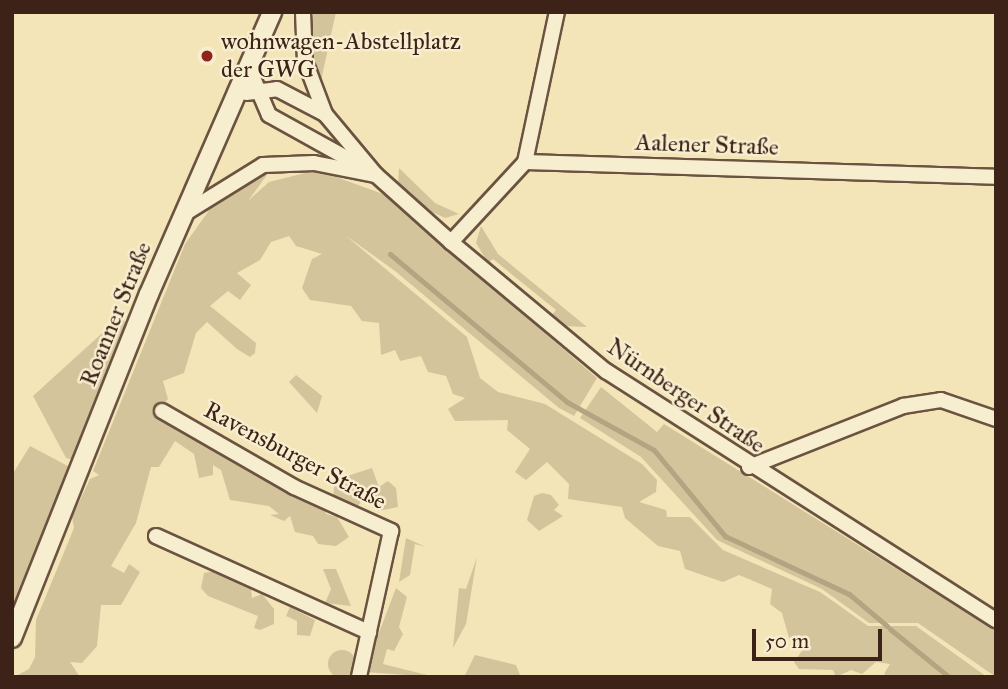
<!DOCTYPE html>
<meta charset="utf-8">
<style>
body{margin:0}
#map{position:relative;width:1008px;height:689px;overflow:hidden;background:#f3e5b7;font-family:"IM FELL Great Primer",serif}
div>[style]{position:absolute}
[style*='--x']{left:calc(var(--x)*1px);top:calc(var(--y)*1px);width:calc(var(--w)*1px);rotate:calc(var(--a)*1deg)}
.green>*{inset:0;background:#d4c49c}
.round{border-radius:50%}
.stream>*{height:5px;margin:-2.5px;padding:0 2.5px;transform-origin:2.5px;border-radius:2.5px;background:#b5a381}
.roads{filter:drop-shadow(2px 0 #6a5340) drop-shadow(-2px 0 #6a5340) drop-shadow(0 2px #6a5340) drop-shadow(0 -2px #6a5340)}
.minor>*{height:14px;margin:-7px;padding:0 7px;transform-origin:7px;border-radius:7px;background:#f7eed0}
.tertiary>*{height:18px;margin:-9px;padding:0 9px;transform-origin:9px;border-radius:9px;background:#f7eed0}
.dots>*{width:19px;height:19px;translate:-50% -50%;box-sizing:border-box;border:4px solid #f7eed0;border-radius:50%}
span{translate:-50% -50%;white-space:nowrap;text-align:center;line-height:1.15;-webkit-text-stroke:5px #f7eed0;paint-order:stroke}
.poi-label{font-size:24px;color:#3d2218}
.left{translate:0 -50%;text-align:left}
.street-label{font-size:24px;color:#3d2218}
.frame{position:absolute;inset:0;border:14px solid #3d2218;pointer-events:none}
.scale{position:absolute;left:752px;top:629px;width:130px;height:32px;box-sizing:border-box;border:4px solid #3d2218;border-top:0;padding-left:9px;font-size:21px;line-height:24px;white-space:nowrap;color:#3d2218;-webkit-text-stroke:5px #f7eed0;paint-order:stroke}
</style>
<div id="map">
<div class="green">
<div style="clip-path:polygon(311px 12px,336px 12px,320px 85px,310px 43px)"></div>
<div style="clip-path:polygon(399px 168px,435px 203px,459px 214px,445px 218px,430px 211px,398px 184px)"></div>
<div style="clip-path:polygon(317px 170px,383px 194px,597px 378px,574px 416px,559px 408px,395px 271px,345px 235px,467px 337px,480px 378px,498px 392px,545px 404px,642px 464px,657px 480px,656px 492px,639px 502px,666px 510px,667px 517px,690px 517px,723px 550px,820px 592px,868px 626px,916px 626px,987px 677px,890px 677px,884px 674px,890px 664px,876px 662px,862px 674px,851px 670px,836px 677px,833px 670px,799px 669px,794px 662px,808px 642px,799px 635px,789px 638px,782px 613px,770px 604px,772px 589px,739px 575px,723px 582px,685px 569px,680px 551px,658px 546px,625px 518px,622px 507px,568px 499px,569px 484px,547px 462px,526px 480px,515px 472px,530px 449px,507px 430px,508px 420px,455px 421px,448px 409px,465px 398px,453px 394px,446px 376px,428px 372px,421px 356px,400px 361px,395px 350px,381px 355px,379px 323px,362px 321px,351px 306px,310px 300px,302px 288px,312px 259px,322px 254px,296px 246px,289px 236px,271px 242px,260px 260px,237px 273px,251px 285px,240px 300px,228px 291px,210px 306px,256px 343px,255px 353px,250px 357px,237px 349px,207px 322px,196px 333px,184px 373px,163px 381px,168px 399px,154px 415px,294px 487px,307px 502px,325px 502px,326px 514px,337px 517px,349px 537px,336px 546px,318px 544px,313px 536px,295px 532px,290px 516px,284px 521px,270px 515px,279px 514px,269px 506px,230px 500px,221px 470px,213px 465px,213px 475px,199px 478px,194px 454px,175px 441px,159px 467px,151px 467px,136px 523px,111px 566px,124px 573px,129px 564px,140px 572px,121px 605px,101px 605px,97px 646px,82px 663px,70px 662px,80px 677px,14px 677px,29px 669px,35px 657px,36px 620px,74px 528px,72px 517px,90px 479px,99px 475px,93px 471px,185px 244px,215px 202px,238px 184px,269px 172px,248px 201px,269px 182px)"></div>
<div style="clip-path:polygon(481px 226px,498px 254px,587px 327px,565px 326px,552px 315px,556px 310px,493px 259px,488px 263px,476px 243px)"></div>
<div style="clip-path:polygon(121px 316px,127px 326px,73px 460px,66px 458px,33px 396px)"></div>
<div style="clip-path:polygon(296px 375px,322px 396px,317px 413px,289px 382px)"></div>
<div style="clip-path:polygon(601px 387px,657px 432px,664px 424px,996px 631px,996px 677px,918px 623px,869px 623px,822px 589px,717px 540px,641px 457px,580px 418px)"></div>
<div style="clip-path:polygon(30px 446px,79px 472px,12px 638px,12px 475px)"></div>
<div style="clip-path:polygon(372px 468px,379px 487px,388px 481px,396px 488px,398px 507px,378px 511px,363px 498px,357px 508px,332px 505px,335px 480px)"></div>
<div style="clip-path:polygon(542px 493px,551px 495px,559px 505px,554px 510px,563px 516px,539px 531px,527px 520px,534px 496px)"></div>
<div style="clip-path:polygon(406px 538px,426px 547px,415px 544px,410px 575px,399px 582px)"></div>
<div style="clip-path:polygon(477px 557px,466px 624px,453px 648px,459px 588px,466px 589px)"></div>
<div style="clip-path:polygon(323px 569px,336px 569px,351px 606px,325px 603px,331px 589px)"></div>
<div style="clip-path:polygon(214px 571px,251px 589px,252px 598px,262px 594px,274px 609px,274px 624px,260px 630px,254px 628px,258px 616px,208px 596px,201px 588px,204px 573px)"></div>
<div style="clip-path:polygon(396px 588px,407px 597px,399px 627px,403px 634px,394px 651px,387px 649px,383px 664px,435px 677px,364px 672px)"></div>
<div style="clip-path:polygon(290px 607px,315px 620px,310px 636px,297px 635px,297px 621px,286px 616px)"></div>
<div class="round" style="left:328px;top:650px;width:28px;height:28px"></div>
<div style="clip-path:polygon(475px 655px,516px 665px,520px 675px,464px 677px)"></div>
</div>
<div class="stream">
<div style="--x:390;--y:254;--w:231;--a:39.9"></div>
<div style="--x:567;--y:402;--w:99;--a:28.9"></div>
<div style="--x:654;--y:450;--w:112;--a:50.5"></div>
<div style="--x:725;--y:536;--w:137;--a:25.1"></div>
<div style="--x:849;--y:594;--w:50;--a:40.1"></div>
<div style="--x:890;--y:629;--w:76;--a:39.1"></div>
</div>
<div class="roads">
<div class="minor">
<div style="--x:303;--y:12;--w:49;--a:87.7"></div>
<div style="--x:305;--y:61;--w:57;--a:69.3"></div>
<div style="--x:325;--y:114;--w:80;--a:50.1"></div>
<div style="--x:376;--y:175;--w:101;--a:41.8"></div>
<div style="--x:451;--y:242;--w:202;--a:39.8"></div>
<div style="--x:606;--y:371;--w:463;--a:32.6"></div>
<div style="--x:248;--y:66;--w:53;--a:66.8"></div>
<div style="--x:269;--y:115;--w:107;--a:29"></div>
<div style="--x:246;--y:93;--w:31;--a:-7"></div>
<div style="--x:277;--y:89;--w:54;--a:27.5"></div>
<div style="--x:525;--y:162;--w:153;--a:-78"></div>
<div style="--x:184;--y:214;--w:93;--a:-31.8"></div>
<div style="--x:263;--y:165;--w:51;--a:-2.2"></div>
<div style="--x:314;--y:163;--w:63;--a:11"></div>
<div style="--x:451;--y:242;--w:109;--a:-47.2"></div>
<div style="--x:525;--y:162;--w:471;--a:1.8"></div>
<div style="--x:162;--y:411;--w:152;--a:29.9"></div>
<div style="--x:294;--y:487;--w:107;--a:24.4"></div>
<div style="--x:391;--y:531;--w:149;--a:102.4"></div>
<div style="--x:749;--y:467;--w:166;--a:-21.6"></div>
<div style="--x:903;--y:406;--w:38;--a:-9"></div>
<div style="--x:941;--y:400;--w:58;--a:19.1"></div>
<div style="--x:156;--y:536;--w:234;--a:24.3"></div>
</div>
<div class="tertiary">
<div style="--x:12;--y:638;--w:370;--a:-68.3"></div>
<div style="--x:149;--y:294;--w:308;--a:-66.4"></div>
</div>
</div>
<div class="dots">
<div style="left:207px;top:56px;background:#8f2418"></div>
</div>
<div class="poi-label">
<span class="left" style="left:221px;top:56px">wohnwagen-Abstellplatz<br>der GWG</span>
</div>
<div class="street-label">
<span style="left:707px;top:145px;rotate:2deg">Aalener Straße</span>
<span style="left:116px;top:314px;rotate:-68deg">Roanner Straße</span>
<span style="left:686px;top:396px;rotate:34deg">Nürnberger Straße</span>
<span style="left:295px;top:456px;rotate:28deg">Ravensburger Straße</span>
</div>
<div class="frame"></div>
<div class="scale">50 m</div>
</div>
